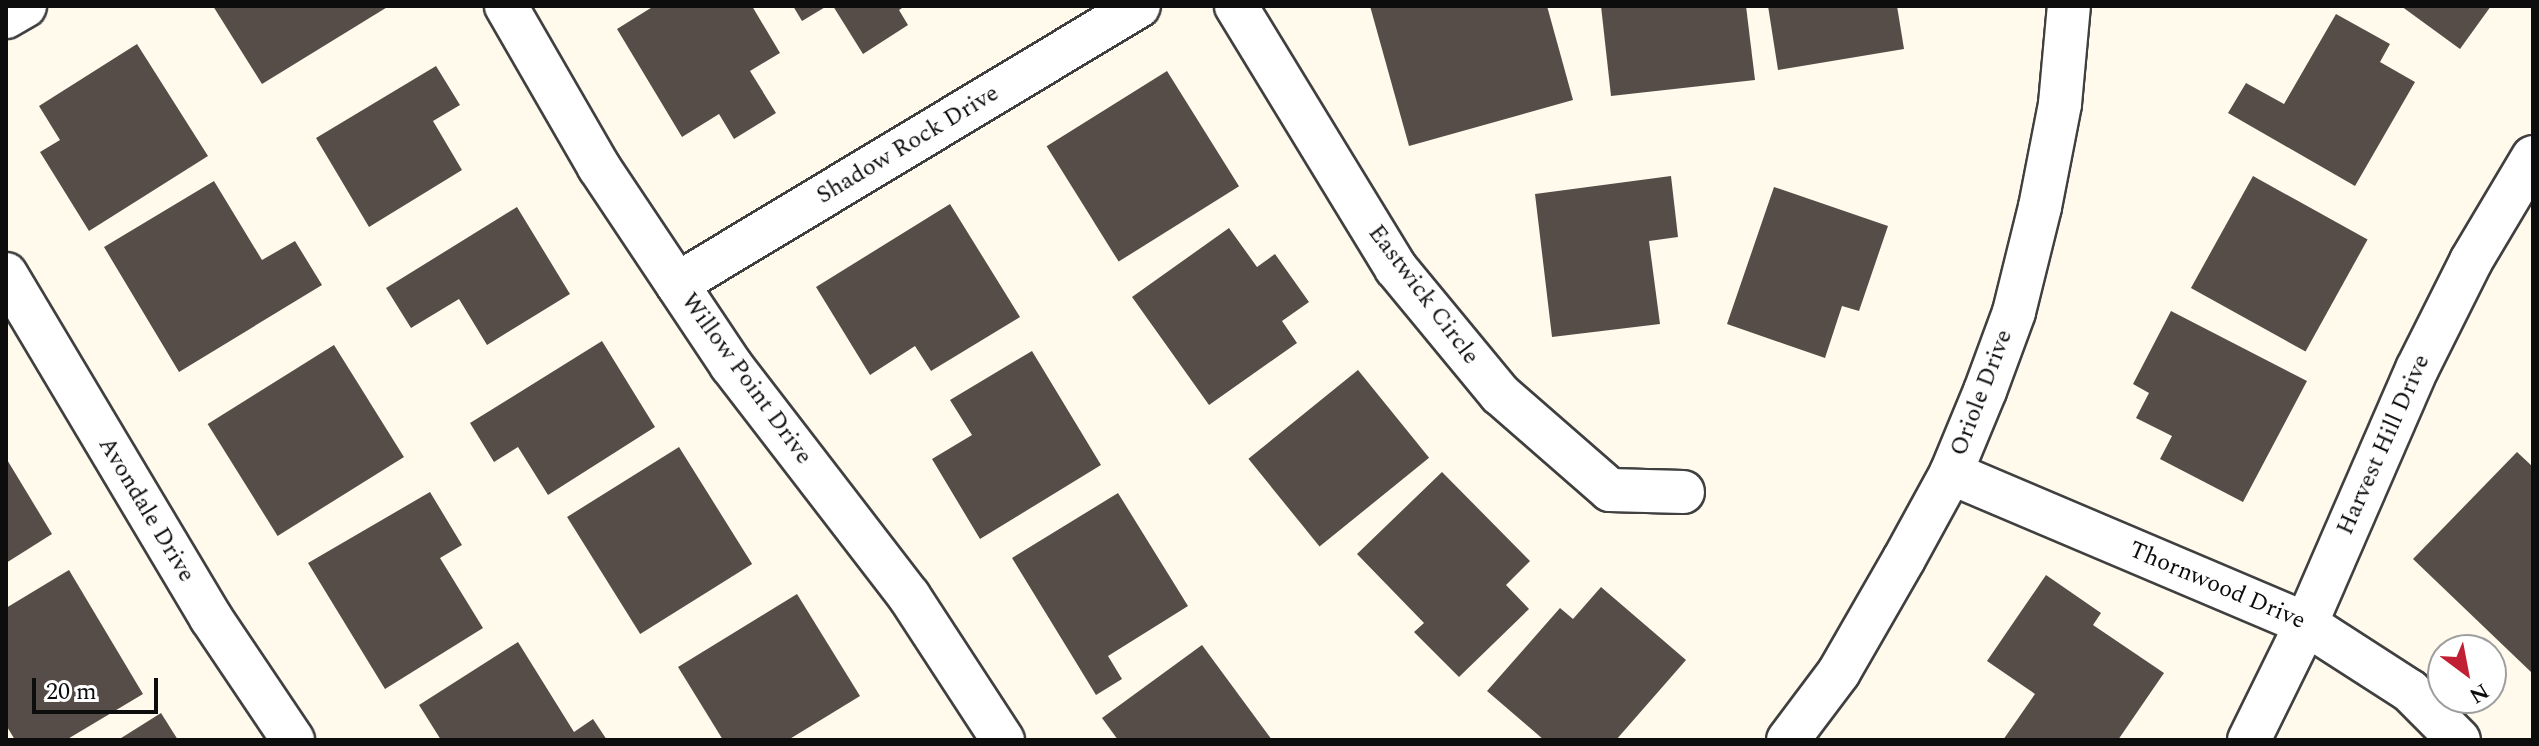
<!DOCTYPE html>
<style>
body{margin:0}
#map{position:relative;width:2539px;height:746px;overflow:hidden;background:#fffaec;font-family:Spectral,serif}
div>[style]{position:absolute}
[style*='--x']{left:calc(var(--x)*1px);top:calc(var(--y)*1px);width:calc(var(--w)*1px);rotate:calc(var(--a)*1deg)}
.building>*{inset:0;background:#564d49;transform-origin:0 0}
.roads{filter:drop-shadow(2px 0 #404040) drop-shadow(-2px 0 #404040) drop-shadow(0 2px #404040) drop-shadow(0 -2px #404040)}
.minor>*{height:42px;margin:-21px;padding:0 21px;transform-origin:21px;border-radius:21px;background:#fff}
span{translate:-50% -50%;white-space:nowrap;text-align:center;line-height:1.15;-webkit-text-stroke:8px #fff;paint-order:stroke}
.street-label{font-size:24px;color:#0d0d0d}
.frame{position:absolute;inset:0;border:8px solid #0d0d0d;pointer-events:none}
.north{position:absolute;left:2427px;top:634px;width:80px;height:80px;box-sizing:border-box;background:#fff;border:2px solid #9e9e9e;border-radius:50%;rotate:148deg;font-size:22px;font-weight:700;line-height:32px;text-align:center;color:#0d0d0d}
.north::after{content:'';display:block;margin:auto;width:28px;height:36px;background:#c12034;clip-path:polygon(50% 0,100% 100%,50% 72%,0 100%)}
.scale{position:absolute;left:32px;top:678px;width:126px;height:36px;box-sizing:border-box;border:4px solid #0d0d0d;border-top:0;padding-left:10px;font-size:24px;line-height:28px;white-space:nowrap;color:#0d0d0d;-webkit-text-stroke:6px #fff;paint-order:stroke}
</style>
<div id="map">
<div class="building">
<div style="clip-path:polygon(213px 6px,389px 6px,262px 84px)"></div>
<div style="clip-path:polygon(654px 6px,752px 6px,780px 53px,750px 71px,776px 113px,734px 139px,719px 114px,682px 137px,617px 29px)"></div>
<div style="clip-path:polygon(793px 6px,827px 6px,802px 21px)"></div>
<div style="clip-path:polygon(833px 6px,905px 6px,899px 10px,908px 25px,863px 54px)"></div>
<div style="clip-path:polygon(1370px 6px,1547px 6px,1573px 100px,1409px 146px)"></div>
<div style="clip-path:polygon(1601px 6px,1746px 6px,1755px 80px,1611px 96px)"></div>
<div style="clip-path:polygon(1768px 6px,1897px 6px,1904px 49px,1778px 70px)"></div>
<div style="clip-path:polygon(2401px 6px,2491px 6px,2460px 49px)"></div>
<div style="clip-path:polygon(2336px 14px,2390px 44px,2380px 62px,2415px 82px,2355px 186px,2228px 113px,2246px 83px,2284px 104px)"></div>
<div style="clip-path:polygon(137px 44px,208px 156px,89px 231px,40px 152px,60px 140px,39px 106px)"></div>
<div style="clip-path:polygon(436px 66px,460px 105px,433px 121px,462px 170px,369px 227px,316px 138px)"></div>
<div style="left:1167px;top:71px;width:136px;height:142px;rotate:58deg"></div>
<div style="clip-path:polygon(1671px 176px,1678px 237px,1649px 241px,1660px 324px,1552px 337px,1535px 194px)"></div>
<div style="left:2253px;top:176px;width:131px;height:128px;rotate:29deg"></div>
<div style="clip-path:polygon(214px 181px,262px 260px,295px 241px,322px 285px,179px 372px,104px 247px)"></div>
<div style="clip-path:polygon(1774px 187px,1888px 226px,1859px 311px,1842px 306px,1825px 358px,1727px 324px)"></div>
<div style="clip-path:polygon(950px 204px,1020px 317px,931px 371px,915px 346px,870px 375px,816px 287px)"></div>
<div style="clip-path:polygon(517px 207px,570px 294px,487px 345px,459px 299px,411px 328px,386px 288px)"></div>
<div style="clip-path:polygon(1229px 228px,1257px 267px,1275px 254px,1309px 302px,1282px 321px,1297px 343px,1209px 405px,1132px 297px)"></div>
<div style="clip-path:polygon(2171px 311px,2307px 381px,2243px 502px,2160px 459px,2172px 436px,2136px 418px,2149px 393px,2133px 384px)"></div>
<div style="clip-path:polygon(602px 341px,655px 427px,548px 495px,518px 447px,494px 462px,470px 423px)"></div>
<div style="left:334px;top:345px;width:132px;height:149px;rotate:58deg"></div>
<div style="clip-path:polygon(1032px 351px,1101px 465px,980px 539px,932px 459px,972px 435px,950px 400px)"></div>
<div style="left:1358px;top:370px;width:113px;height:141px;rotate:51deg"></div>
<div style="left:679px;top:447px;width:138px;height:132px;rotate:58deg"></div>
<div style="clip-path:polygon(2517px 452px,2533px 467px,2531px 672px,2413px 559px)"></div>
<div style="clip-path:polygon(6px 458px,52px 534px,6px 563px)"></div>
<div style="clip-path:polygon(1442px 472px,1530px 561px,1506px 585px,1529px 609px,1459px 677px,1414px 632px,1424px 623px,1357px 554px)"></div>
<div style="clip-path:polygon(430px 492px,462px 545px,440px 558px,483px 628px,385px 689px,308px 563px)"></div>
<div style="clip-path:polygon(1118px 493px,1188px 606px,1108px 656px,1122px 679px,1096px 695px,1012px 558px)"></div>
<div style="clip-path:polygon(69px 570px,143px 694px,66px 740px,15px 740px,6px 725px,6px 608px)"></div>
<div style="clip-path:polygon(2046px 575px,2101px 613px,2093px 625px,2164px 673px,2118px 740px,2003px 740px,2035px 694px,1987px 661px)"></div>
<div style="clip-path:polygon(1601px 587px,1686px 660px,1616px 740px,1544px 740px,1487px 691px,1560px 608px,1573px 619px)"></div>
<div style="clip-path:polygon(797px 594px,860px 696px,788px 740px,723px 740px,678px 667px)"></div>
<div style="clip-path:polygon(518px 642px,574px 732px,593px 719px,607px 740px,441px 740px,419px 705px)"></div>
<div style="clip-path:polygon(1202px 645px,1272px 740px,1118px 740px,1102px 718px)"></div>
<div style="clip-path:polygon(161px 713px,178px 740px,118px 740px)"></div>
</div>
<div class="roads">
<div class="minor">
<div style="--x:506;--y:6;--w:186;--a:60"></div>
<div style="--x:599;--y:167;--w:238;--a:56.3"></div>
<div style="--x:731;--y:365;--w:292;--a:52.4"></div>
<div style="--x:909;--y:596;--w:172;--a:56.9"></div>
<div style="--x:1236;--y:6;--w:307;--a:58.6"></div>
<div style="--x:1396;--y:268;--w:163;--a:50.5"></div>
<div style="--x:1500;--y:394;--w:146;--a:41.1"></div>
<div style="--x:1610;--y:490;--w:73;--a:1.6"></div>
<div style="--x:6;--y:17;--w:22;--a:-30"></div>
<div style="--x:6;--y:274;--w:400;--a:59.2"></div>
<div style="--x:211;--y:618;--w:147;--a:56.1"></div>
<div style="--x:677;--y:284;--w:539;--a:-31.04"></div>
<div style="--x:1951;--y:473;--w:386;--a:23"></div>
<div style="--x:2306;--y:624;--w:124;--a:32.8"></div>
<div style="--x:2410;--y:691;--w:69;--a:45"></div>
<div style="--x:1788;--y:740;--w:85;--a:-53.1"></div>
<div style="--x:1839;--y:672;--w:130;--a:-60.1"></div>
<div style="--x:1904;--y:559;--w:98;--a:-61.3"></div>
<div style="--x:1951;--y:473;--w:89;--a:-67.5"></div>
<div style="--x:1985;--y:391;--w:84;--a:-69.8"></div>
<div style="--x:2014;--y:312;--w:108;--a:-76.1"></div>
<div style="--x:2040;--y:207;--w:105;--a:-79"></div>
<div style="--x:2060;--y:104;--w:98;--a:-84.8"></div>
<div style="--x:2249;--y:740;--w:129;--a:-63.8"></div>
<div style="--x:2306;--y:624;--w:278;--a:-66.5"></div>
<div style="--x:2417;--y:369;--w:121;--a:-63.4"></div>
<div style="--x:2471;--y:261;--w:121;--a:-59.2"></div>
</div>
</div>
<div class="street-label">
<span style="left:908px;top:145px;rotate:-31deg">Shadow Rock Drive</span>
<span style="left:1423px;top:295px;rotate:53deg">Eastwick Circle</span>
<span style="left:746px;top:379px;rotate:54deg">Willow Point Drive</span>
<span style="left:1982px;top:393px;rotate:-69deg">Oriole Drive</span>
<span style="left:2384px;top:445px;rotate:-66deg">Harvest Hill Drive</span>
<span style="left:146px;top:510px;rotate:59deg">Avondale Drive</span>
<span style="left:2217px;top:586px;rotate:23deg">Thornwood Drive</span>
</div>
<div class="frame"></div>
<div class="north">N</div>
<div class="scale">20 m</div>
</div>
